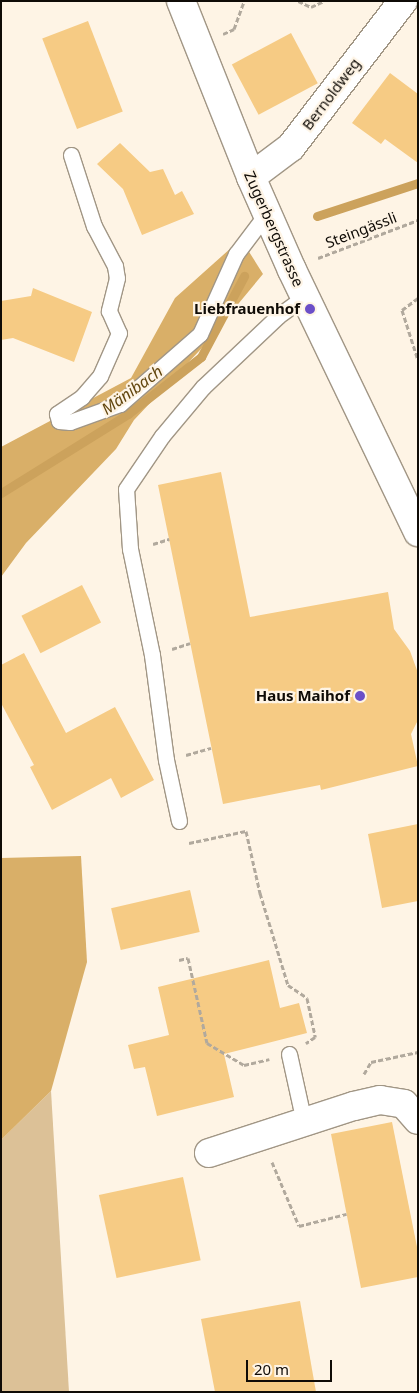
<!DOCTYPE html>
<meta charset="utf-8">
<style>
body{margin:0}
#map{position:relative;width:419px;height:1393px;overflow:hidden;background:#fef4e5;font-family:"Noto Sans",sans-serif}
div>[style]{position:absolute}
[style*='--x']{left:calc(var(--x)*1px);top:calc(var(--y)*1px);width:calc(var(--w)*1px);rotate:calc(var(--a)*1deg)}
.green>*{inset:0;background:#dcc197}
.forest>*{inset:0;background:#d9af68}
.stream>*{height:9px;margin:-4.5px;padding:0 4.5px;transform-origin:4.5px;border-radius:4.5px;background:#cca25c}
.building>*{inset:0;background:#f6cb84;transform-origin:0 0}
.path>*{height:3px;margin-top:-1.5px;transform-origin:0;background:repeating-linear-gradient(90deg,#b1a99d 0 5px,transparent 0 7.5px)}
.roads{filter:drop-shadow(1px 0 #a19685) drop-shadow(-1px 0 #a19685) drop-shadow(0 1px #a19685) drop-shadow(0 -1px #a19685)}
.service>*{height:15px;margin:-7.5px;padding:0 7.5px;transform-origin:7.5px;border-radius:7.5px;background:#fff}
.minor>*{height:28px;margin:-14px;padding:0 14px;transform-origin:14px;border-radius:14px;background:#fff}
.dots>*{width:14px;height:14px;translate:-50% -50%;box-sizing:border-box;border:2px solid #fef4e5;border-radius:50%}
span{translate:-50% -50%;white-space:nowrap;text-align:center;line-height:1.15;-webkit-text-stroke:4.5px #fef4e5;paint-order:stroke}
.street-label{font-size:15px;color:#0f0b06}
.poi-label{font-size:15px;color:#0f0b06;font-weight:700}
.right{translate:-100% -50%;text-align:right}
.water-label{font-size:16px;color:#62460e;font-style:italic}
.frame{position:absolute;inset:0;border:2px solid #0f0b06;pointer-events:none}
.scale{position:absolute;left:246px;top:1360px;width:86px;height:22px;box-sizing:border-box;border:2px solid #0f0b06;border-top:0;padding-left:6px;font-size:15px;line-height:18px;white-space:nowrap;color:#0f0b06;-webkit-text-stroke:4px #fef4e5;paint-order:stroke}
</style>
<div id="map">
<div class="green">
<div style="clip-path:polygon(51px 1091px,69px 1392px,1px 1392px,1px 1140px)"></div>
</div>
<div class="forest">
<div style="clip-path:polygon(241px 239px,263px 274px,200px 350px,134px 420px,116px 449px,26px 543px,1px 577px,1px 447px,131px 378px,175px 298px)"></div>
<div style="clip-path:polygon(81px 856px,87px 962px,51px 1091px,1px 1140px,1px 858px)"></div>
</div>
<div class="stream">
<div style="--x:317;--y:216;--w:106;--a:-18.1"></div>
<div style="--x:1;--y:493;--w:150;--a:-31.9"></div>
<div style="--x:128;--y:414;--w:93;--a:-38"></div>
<div style="--x:201;--y:357;--w:92;--a:-62"></div>
</div>
<div class="building">
<div style="left:88px;top:21px;width:97px;height:49px;rotate:69deg"></div>
<div style="left:291px;top:33px;width:57px;height:67px;rotate:62deg"></div>
<div style="clip-path:polygon(390px 73px,418px 94px,418px 163px,385px 139px,381px 144px,352px 123px)"></div>
<div style="clip-path:polygon(120px 143px,150px 172px,163px 169px,175px 195px,182px 191px,194px 214px,142px 235px,123px 189px,97px 164px)"></div>
<div style="clip-path:polygon(33px 288px,92px 312px,74px 362px,13px 338px,1px 340px,1px 301px,31px 296px)"></div>
<div style="clip-path:polygon(221px 472px,250px 617px,388px 592px,394px 629px,410px 651px,418px 673px,418px 720px,411px 734px,418px 766px,321px 790px,320px 785px,223px 804px,158px 485px)"></div>
<div style="left:82px;top:585px;width:42px;height:68px;rotate:63deg"></div>
<div style="clip-path:polygon(24px 653px,66px 733px,115px 707px,154px 780px,121px 798px,111px 778px,52px 810px,30px 767px,34px 765px,1px 703px,1px 665px)"></div>
<div style="clip-path:polygon(418px 824px,418px 901px,382px 908px,368px 834px)"></div>
<div style="left:190px;top:890px;width:43px;height:81px;rotate:77deg"></div>
<div style="clip-path:polygon(269px 960px,280px 1008px,299px 1003px,307px 1033px,224px 1054px,234px 1097px,157px 1116px,145px 1067px,134px 1069px,128px 1045px,169px 1035px,158px 987px)"></div>
<div style="clip-path:polygon(392px 1122px,418px 1252px,418px 1277px,361px 1288px,331px 1134px)"></div>
<div style="left:183px;top:1177px;width:85px;height:86px;rotate:78deg"></div>
<div style="clip-path:polygon(300px 1301px,316px 1392px,215px 1392px,201px 1319px)"></div>
</div>
<div class="path">
<div style="--x:298;--y:1;--w:14;--a:25"></div>
<div style="--x:311;--y:7;--w:14;--a:-25"></div>
<div style="--x:223;--y:34;--w:12;--a:-24"></div>
<div style="--x:234;--y:29;--w:30;--a:-70"></div>
<div style="--x:318;--y:258;--w:107;--a:-20.8"></div>
<div style="--x:418;--y:298;--w:20;--a:143"></div>
<div style="--x:402;--y:310;--w:52;--a:72.3"></div>
<div style="--x:153;--y:544;--w:17;--a:-17"></div>
<div style="--x:172;--y:649;--w:19;--a:-18"></div>
<div style="--x:186;--y:755;--w:26;--a:-16"></div>
<div style="--x:189;--y:843;--w:58;--a:-11.9"></div>
<div style="--x:246;--y:831;--w:64;--a:77.3"></div>
<div style="--x:260;--y:893;--w:96;--a:73.1"></div>
<div style="--x:288;--y:985;--w:23;--a:34"></div>
<div style="--x:307;--y:998;--w:40;--a:78"></div>
<div style="--x:315;--y:1037;--w:11;--a:146"></div>
<div style="--x:179;--y:960;--w:9;--a:-13"></div>
<div style="--x:188;--y:958;--w:87;--a:77.4"></div>
<div style="--x:207;--y:1043;--w:43;--a:30.7"></div>
<div style="--x:244;--y:1065;--w:26;--a:-13"></div>
<div style="--x:364;--y:1074;--w:14;--a:-60"></div>
<div style="--x:371;--y:1062;--w:48;--a:-12"></div>
<div style="--x:272;--y:1162;--w:69;--a:67.1"></div>
<div style="--x:299;--y:1226;--w:49;--a:-14.3"></div>
</div>
<div class="roads">
<div class="service">
<div style="--x:71;--y:155;--w:75;--a:72.1"></div>
<div style="--x:94;--y:226;--w:45;--a:62.3"></div>
<div style="--x:115;--y:266;--w:12;--a:81"></div>
<div style="--x:117;--y:278;--w:34;--a:104"></div>
<div style="--x:109;--y:311;--w:24;--a:66"></div>
<div style="--x:119;--y:333;--w:47;--a:113.8"></div>
<div style="--x:100;--y:376;--w:28;--a:131"></div>
<div style="--x:82;--y:397;--w:30;--a:146"></div>
<div style="--x:57;--y:414;--w:7;--a:74"></div>
<div style="--x:59;--y:421;--w:11;--a:5"></div>
<div style="--x:70;--y:422;--w:53;--a:-19.8"></div>
<div style="--x:120;--y:404;--w:106;--a:-41.2"></div>
<div style="--x:200;--y:334;--w:88;--a:-65.8"></div>
<div style="--x:236;--y:254;--w:51;--a:-52.9"></div>
<div style="--x:179;--y:821;--w:62;--a:-102"></div>
<div style="--x:166;--y:760;--w:106;--a:-97.6"></div>
<div style="--x:152;--y:655;--w:108;--a:-101.7"></div>
<div style="--x:130;--y:549;--w:60;--a:-93.8"></div>
<div style="--x:126;--y:489;--w:64;--a:-55.8"></div>
<div style="--x:162;--y:436;--w:64;--a:-50.1"></div>
<div style="--x:203;--y:387;--w:103;--a:-43.4"></div>
<div style="--x:278;--y:316;--w:32;--a:-36"></div>
<div style="--x:289;--y:1054;--w:70;--a:77.6"></div>
</div>
<div class="minor">
<div style="--x:181;--y:1;--w:189;--a:68.3"></div>
<div style="--x:251;--y:177;--w:102;--a:66.2"></div>
<div style="--x:292;--y:270;--w:291;--a:64.3"></div>
<div style="--x:251;--y:177;--w:50;--a:-36.9"></div>
<div style="--x:291;--y:147;--w:184;--a:-52.5"></div>
<div style="--x:209;--y:1153;--w:152;--a:-18"></div>
<div style="--x:354;--y:1106;--w:27;--a:-13"></div>
<div style="--x:380;--y:1100;--w:24;--a:9"></div>
<div style="--x:404;--y:1104;--w:21;--a:49"></div>
</div>
</div>
<div class="dots">
<div style="left:310px;top:309px;background:#6b4fc8"></div>
<div style="left:360px;top:696px;background:#6b4fc8"></div>
</div>
<div class="street-label">
<span style="left:331px;top:94px;rotate:-53deg">Bernoldweg</span>
<span style="left:274px;top:229px;rotate:66deg">Zugerbergstrasse</span>
<span style="left:361px;top:230px;rotate:-21deg">Steingässli</span>
</div>
<div class="poi-label">
<span class="right" style="left:300px;top:309px">Liebfrauenhof</span>
<span class="right" style="left:350px;top:696px">Haus Maihof</span>
</div>
<div class="water-label">
<span style="left:132px;top:390px;rotate:-36deg">Mänibach</span>
</div>
<div class="frame"></div>
<div class="scale">20 m</div>
</div>
